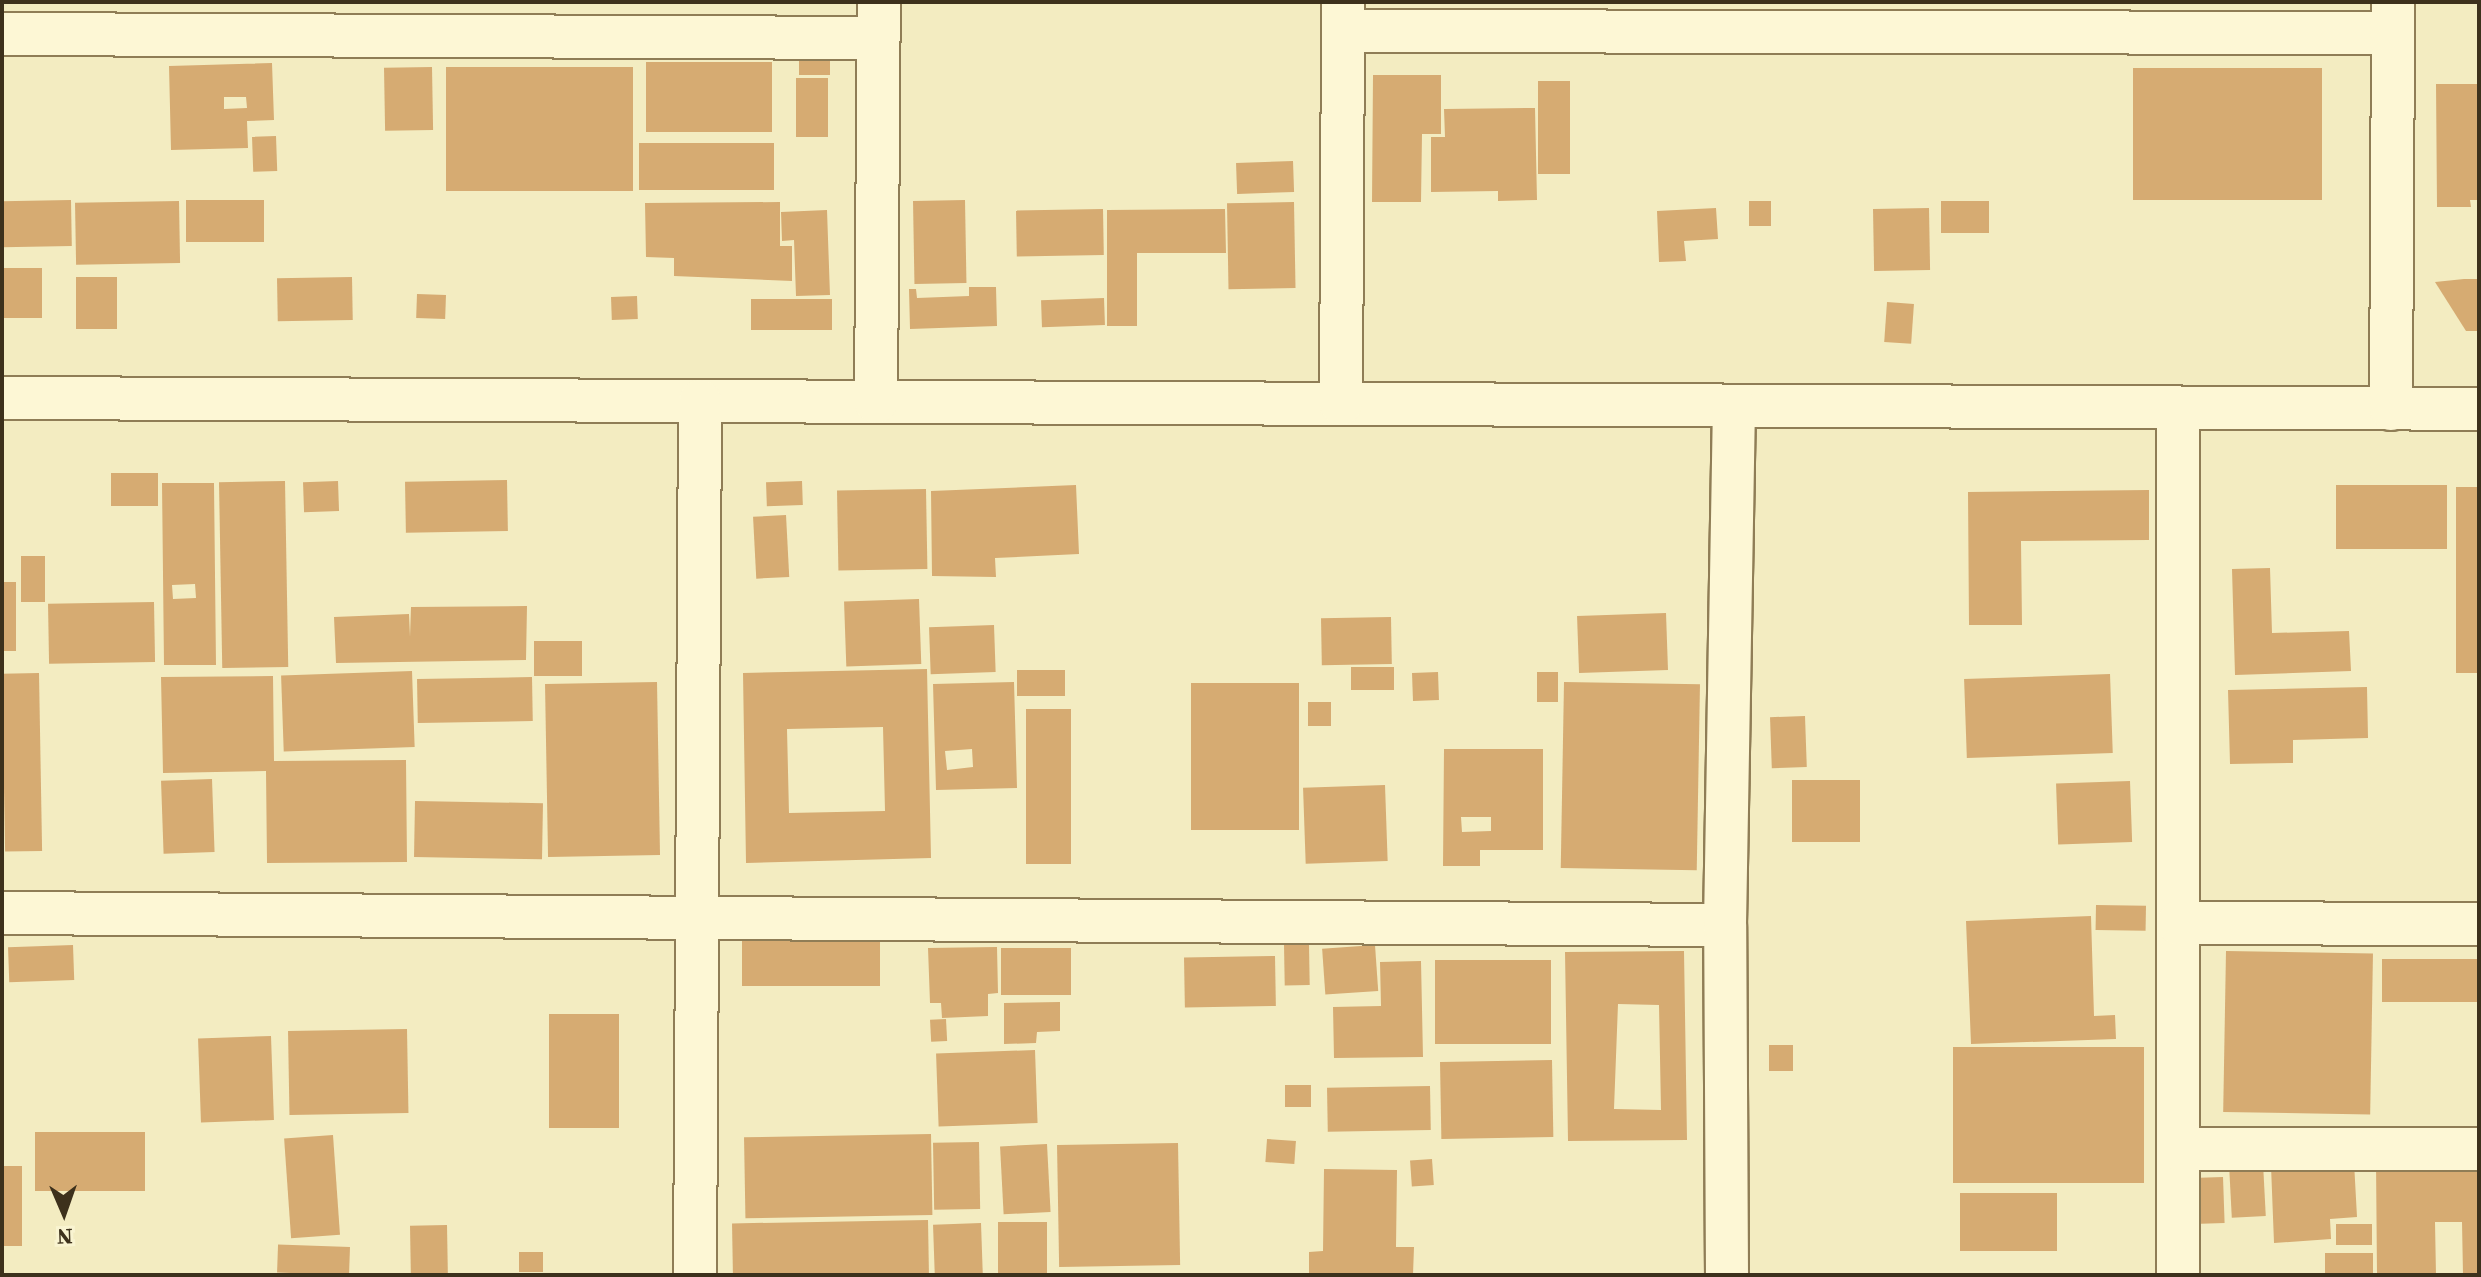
<!DOCTYPE html>
<style>
body{margin:0}
#map{position:relative;width:2481px;height:1277px;overflow:hidden;background:#f3ecc1;font-family:"Source Serif 4",serif}
div>[style]{position:absolute}
[style*='--x']{left:calc(var(--x)*1px);top:calc(var(--y)*1px);width:calc(var(--w)*1px);rotate:calc(var(--a)*1deg)}
.building>*{inset:0;background:#d6ab72;transform-origin:0 0}
.roads{filter:drop-shadow(2px 0 #8f7d56) drop-shadow(-2px 0 #8f7d56) drop-shadow(0 2px #8f7d56) drop-shadow(0 -2px #8f7d56)}
.street>*{height:42px;margin:-21px;padding:0 21px;transform-origin:21px;border-radius:21px;background:#fdf7d5}
span{translate:-50% -50%;white-space:nowrap;text-align:center;line-height:1.15;-webkit-text-stroke:6px #f9f4d1;paint-order:stroke}
.frame{position:absolute;inset:0;border:4px solid #3d311c;pointer-events:none}
.north{position:absolute;left:24px;top:1173px;width:80px;height:80px;-webkit-text-stroke:6px #f9f4d1;paint-order:stroke;rotate:178deg;font-size:22px;font-weight:700;line-height:32px;text-align:center;color:#3d311c}
.north::after{content:'';display:block;margin:auto;width:28px;height:36px;background:#3d311c;clip-path:polygon(50% 0,100% 100%,50% 72%,0 100%)}
</style>
<div id="map">
<div class="building">
<div style="left:799px;top:42px;width:31px;height:33px"></div>
<div style="left:772px;top:62px;width:70px;height:126px;rotate:90deg"></div>
<div style="clip-path:polygon(evenodd,272px 63px,274px 120px,247px 121px,248px 148px,171px 150px,169px 66px,272px 63px,224px 97px,246px 97px,247px 108px,224px 109px,224px 97px)"></div>
<div style="left:432px;top:67px;width:63px;height:48px;rotate:89deg"></div>
<div style="left:633px;top:67px;width:124px;height:187px;rotate:90deg"></div>
<div style="left:2322px;top:68px;width:132px;height:189px;rotate:90deg"></div>
<div style="clip-path:polygon(1373px 75px,1441px 75px,1441px 134px,1422px 134px,1421px 202px,1372px 202px)"></div>
<div style="left:828px;top:78px;width:59px;height:32px;rotate:90deg"></div>
<div style="left:1538px;top:81px;width:32px;height:93px"></div>
<div style="clip-path:polygon(2436px 84px,2479px 84px,2479px 200px,2470px 200px,2471px 207px,2437px 207px)"></div>
<div style="clip-path:polygon(1535px 108px,1537px 200px,1498px 201px,1498px 191px,1431px 192px,1431px 137px,1445px 137px,1444px 109px)"></div>
<div style="left:276px;top:136px;width:35px;height:24px;rotate:88deg"></div>
<div style="left:639px;top:143px;width:135px;height:47px"></div>
<div style="left:1293px;top:161px;width:31px;height:57px;rotate:88deg"></div>
<div style="left:71px;top:200px;width:46px;height:69px;rotate:89deg"></div>
<div style="left:264px;top:200px;width:42px;height:78px;rotate:90deg"></div>
<div style="left:965px;top:200px;width:83px;height:52px;rotate:89deg"></div>
<div style="left:179px;top:201px;width:62px;height:104px;rotate:89deg"></div>
<div style="left:1749px;top:201px;width:22px;height:25px"></div>
<div style="left:1989px;top:201px;width:32px;height:48px;rotate:90deg"></div>
<div style="clip-path:polygon(780px 202px,780px 246px,792px 246px,792px 281px,674px 276px,674px 258px,646px 257px,645px 203px)"></div>
<div style="left:1294px;top:202px;width:86px;height:67px;rotate:89deg"></div>
<div style="clip-path:polygon(1716px 208px,1718px 239px,1684px 241px,1686px 261px,1659px 262px,1657px 211px)"></div>
<div style="left:1929px;top:208px;width:62px;height:56px;rotate:89deg"></div>
<div style="left:1103px;top:209px;width:46px;height:87px;rotate:89deg"></div>
<div style="clip-path:polygon(1225px 209px,1226px 253px,1137px 253px,1137px 326px,1107px 326px,1107px 210px)"></div>
<div style="clip-path:polygon(827px 210px,830px 295px,796px 296px,794px 240px,782px 241px,781px 212px)"></div>
<div style="left:2px;top:268px;width:40px;height:50px"></div>
<div style="left:76px;top:277px;width:41px;height:52px"></div>
<div style="left:352px;top:277px;width:43px;height:75px;rotate:89deg"></div>
<div style="clip-path:polygon(2464px 279px,2479px 279px,2479px 331px,2466px 331px,2435px 282px)"></div>
<div style="clip-path:polygon(969px 287px,996px 287px,997px 326px,910px 329px,909px 289px,916px 289px,917px 298px,969px 296px)"></div>
<div style="left:417px;top:294px;width:29px;height:24px;rotate:2deg"></div>
<div style="left:637px;top:296px;width:23px;height:26px;rotate:88deg"></div>
<div style="left:1104px;top:298px;width:27px;height:63px;rotate:88deg"></div>
<div style="left:832px;top:299px;width:31px;height:81px;rotate:90deg"></div>
<div style="left:1887px;top:302px;width:27px;height:40px;rotate:4deg"></div>
<div style="left:111px;top:473px;width:47px;height:33px"></div>
<div style="left:507px;top:480px;width:51px;height:102px;rotate:89deg"></div>
<div style="left:285px;top:481px;width:186px;height:66px;rotate:89deg"></div>
<div style="left:338px;top:481px;width:30px;height:35px;rotate:88deg"></div>
<div style="left:802px;top:481px;width:24px;height:36px;rotate:88deg"></div>
<div style="clip-path:polygon(evenodd,162px 483px,214px 483px,216px 665px,164px 665px,162px 483px,195px 584px,196px 598px,173px 599px,172px 585px,195px 584px)"></div>
<div style="clip-path:polygon(1076px 485px,1079px 554px,995px 558px,996px 577px,932px 576px,931px 491px)"></div>
<div style="left:2447px;top:485px;width:64px;height:111px;rotate:90deg"></div>
<div style="left:2456px;top:487px;width:23px;height:186px"></div>
<div style="left:926px;top:489px;width:80px;height:89px;rotate:89deg"></div>
<div style="clip-path:polygon(2149px 490px,2149px 540px,2021px 541px,2022px 625px,1969px 625px,1968px 492px)"></div>
<div style="left:786px;top:515px;width:62px;height:33px;rotate:87deg"></div>
<div style="left:21px;top:556px;width:24px;height:46px"></div>
<div style="clip-path:polygon(2270px 568px,2272px 633px,2349px 631px,2351px 671px,2235px 675px,2232px 569px)"></div>
<div style="left:2px;top:582px;width:14px;height:69px"></div>
<div style="left:919px;top:599px;width:65px;height:75px;rotate:88deg"></div>
<div style="left:154px;top:602px;width:60px;height:106px;rotate:89deg"></div>
<div style="clip-path:polygon(527px 606px,526px 660px,336px 663px,334px 617px,409px 614px,410px 637px,411px 607px)"></div>
<div style="left:1666px;top:613px;width:57px;height:89px;rotate:88deg"></div>
<div style="left:1391px;top:617px;width:47px;height:70px;rotate:89deg"></div>
<div style="left:994px;top:625px;width:47px;height:65px;rotate:88deg"></div>
<div style="left:534px;top:641px;width:48px;height:35px"></div>
<div style="left:1351px;top:667px;width:43px;height:23px"></div>
<div style="clip-path:polygon(evenodd,927px 669px,931px 858px,746px 863px,743px 673px,927px 669px,883px 727px,885px 811px,789px 813px,787px 729px,883px 727px)"></div>
<div style="left:1017px;top:670px;width:48px;height:26px"></div>
<div style="left:412px;top:671px;width:76px;height:131px;rotate:88deg"></div>
<div style="left:1438px;top:672px;width:28px;height:26px;rotate:88deg"></div>
<div style="left:1537px;top:672px;width:21px;height:30px"></div>
<div style="left:39px;top:673px;width:178px;height:37px;rotate:89deg"></div>
<div style="left:2110px;top:674px;width:79px;height:146px;rotate:88deg"></div>
<div style="clip-path:polygon(273px 676px,274px 761px,406px 760px,407px 862px,267px 863px,266px 771px,163px 773px,161px 677px)"></div>
<div style="left:532px;top:677px;width:44px;height:115px;rotate:89deg"></div>
<div style="left:657px;top:682px;width:173px;height:112px;rotate:89deg"></div>
<div style="clip-path:polygon(evenodd,1014px 682px,1017px 788px,936px 790px,933px 684px,1014px 682px,972px 749px,973px 767px,947px 770px,945px 751px,972px 749px)"></div>
<div style="left:1564px;top:682px;width:136px;height:186px;rotate:1deg"></div>
<div style="left:1191px;top:683px;width:108px;height:147px"></div>
<div style="clip-path:polygon(2367px 687px,2368px 738px,2293px 740px,2293px 763px,2230px 764px,2228px 690px)"></div>
<div style="left:1308px;top:702px;width:23px;height:24px"></div>
<div style="left:1026px;top:709px;width:45px;height:155px"></div>
<div style="left:1805px;top:716px;width:51px;height:35px;rotate:88deg"></div>
<div style="clip-path:polygon(evenodd,1444px 749px,1543px 749px,1543px 850px,1480px 850px,1480px 866px,1443px 866px,1444px 749px,1461px 817px,1491px 817px,1491px 831px,1462px 832px,1461px 817px)"></div>
<div style="left:212px;top:779px;width:73px;height:51px;rotate:88deg"></div>
<div style="left:1792px;top:780px;width:68px;height:62px"></div>
<div style="left:2130px;top:781px;width:61px;height:74px;rotate:88deg"></div>
<div style="left:1385px;top:785px;width:76px;height:82px;rotate:88deg"></div>
<div style="left:415px;top:801px;width:128px;height:56px;rotate:1deg"></div>
<div style="left:2096px;top:905px;width:50px;height:25px;rotate:1deg"></div>
<div style="clip-path:polygon(2091px 916px,2094px 1016px,2115px 1015px,2116px 1039px,1971px 1044px,1966px 921px)"></div>
<div style="left:880px;top:938px;width:48px;height:138px;rotate:90deg"></div>
<div style="left:1309px;top:944px;width:41px;height:25px;rotate:89deg"></div>
<div style="left:73px;top:945px;width:35px;height:65px;rotate:88deg"></div>
<div style="left:1375px;top:945px;width:46px;height:53px;rotate:86deg"></div>
<div style="clip-path:polygon(997px 947px,998px 993px,988px 994px,988px 1016px,942px 1018px,941px 1003px,930px 1003px,928px 948px)"></div>
<div style="left:1001px;top:948px;width:70px;height:47px"></div>
<div style="clip-path:polygon(evenodd,1684px 951px,1687px 1140px,1568px 1141px,1565px 952px,1684px 951px,1618px 1004px,1659px 1005px,1661px 1110px,1614px 1109px,1618px 1004px)"></div>
<div style="left:2226px;top:951px;width:147px;height:161px;rotate:1deg"></div>
<div style="left:1275px;top:956px;width:50px;height:91px;rotate:89deg"></div>
<div style="left:2479px;top:959px;width:43px;height:97px;rotate:90deg"></div>
<div style="left:1435px;top:960px;width:116px;height:84px"></div>
<div style="clip-path:polygon(1421px 961px,1423px 1057px,1334px 1058px,1333px 1007px,1381px 1006px,1380px 962px)"></div>
<div style="clip-path:polygon(1060px 1002px,1060px 1031px,1037px 1032px,1036px 1043px,1004px 1044px,1004px 1003px)"></div>
<div style="left:549px;top:1014px;width:70px;height:114px"></div>
<div style="left:946px;top:1019px;width:22px;height:16px;rotate:87deg"></div>
<div style="left:407px;top:1029px;width:84px;height:119px;rotate:89deg"></div>
<div style="left:271px;top:1036px;width:84px;height:73px;rotate:88deg"></div>
<div style="left:1769px;top:1045px;width:24px;height:26px"></div>
<div style="left:2144px;top:1047px;width:136px;height:191px;rotate:90deg"></div>
<div style="left:1035px;top:1050px;width:73px;height:99px;rotate:88deg"></div>
<div style="left:1552px;top:1060px;width:77px;height:112px;rotate:89deg"></div>
<div style="left:1285px;top:1085px;width:26px;height:22px"></div>
<div style="left:1430px;top:1086px;width:44px;height:103px;rotate:89deg"></div>
<div style="left:35px;top:1132px;width:110px;height:59px"></div>
<div style="left:931px;top:1134px;width:81px;height:187px;rotate:89deg"></div>
<div style="left:333px;top:1135px;width:100px;height:49px;rotate:86deg"></div>
<div style="left:1267px;top:1139px;width:29px;height:23px;rotate:4deg"></div>
<div style="left:979px;top:1142px;width:67px;height:46px;rotate:89deg"></div>
<div style="left:1178px;top:1143px;width:122px;height:121px;rotate:89deg"></div>
<div style="left:1047px;top:1144px;width:68px;height:47px;rotate:87deg"></div>
<div style="left:1432px;top:1159px;width:26px;height:22px;rotate:86deg"></div>
<div style="clip-path:polygon(2479px 1161px,2479px 1275px,2463px 1275px,2462px 1222px,2435px 1222px,2436px 1275px,2377px 1275px,2376px 1162px)"></div>
<div style="clip-path:polygon(2354px 1162px,2357px 1217px,2330px 1219px,2331px 1239px,2274px 1243px,2271px 1166px)"></div>
<div style="left:2263px;top:1163px;width:53px;height:34px;rotate:87deg"></div>
<div style="left:2px;top:1166px;width:20px;height:80px"></div>
<div style="clip-path:polygon(1324px 1169px,1397px 1170px,1396px 1247px,1414px 1247px,1413px 1275px,1309px 1275px,1309px 1252px,1323px 1251px)"></div>
<div style="left:2223px;top:1177px;width:46px;height:31px;rotate:88deg"></div>
<div style="left:2057px;top:1193px;width:58px;height:97px;rotate:90deg"></div>
<div style="left:928px;top:1220px;width:55px;height:196px;rotate:89deg"></div>
<div style="left:1047px;top:1222px;width:53px;height:49px;rotate:90deg"></div>
<div style="left:981px;top:1223px;width:52px;height:48px;rotate:88deg"></div>
<div style="left:2336px;top:1224px;width:36px;height:21px"></div>
<div style="left:447px;top:1225px;width:49px;height:37px;rotate:89deg"></div>
<div style="left:350px;top:1247px;width:28px;height:72px;rotate:92deg"></div>
<div style="left:519px;top:1252px;width:24px;height:20px"></div>
<div style="left:2373px;top:1253px;width:22px;height:48px;rotate:90deg"></div>
</div>
<div class="roads">
<div class="street">
<div style="--x:1343;--y:31;--w:1050;--a:0.11"></div>
<div style="--x:2;--y:34;--w:876;--a:0.26"></div>
<div style="--x:2;--y:398;--w:2477;--a:0.25"></div>
<div style="--x:876;--y:402;--w:400;--a:-89.6"></div>
<div style="--x:1341;--y:404;--w:402;--a:-89.7"></div>
<div style="--x:2178;--y:408;--w:867;--a:90"></div>
<div style="--x:2391;--y:409;--w:407;--a:-89.7"></div>
<div style="--x:2;--y:913;--w:1723;--a:0.4"></div>
<div style="--x:2178;--y:923;--w:301;--a:0.2"></div>
<div style="--x:2178;--y:1149;--w:301;--a:0"></div>
<div style="--x:695;--y:1275;--w:874;--a:-89.67"></div>
<div style="--x:1727;--y:1275;--w:350;--a:-90.3"></div>
<div style="--x:1725;--y:925;--w:519;--a:-89.01"></div>
</div>
</div>
<div class="frame"></div>
<div class="north">N</div>
</div>
